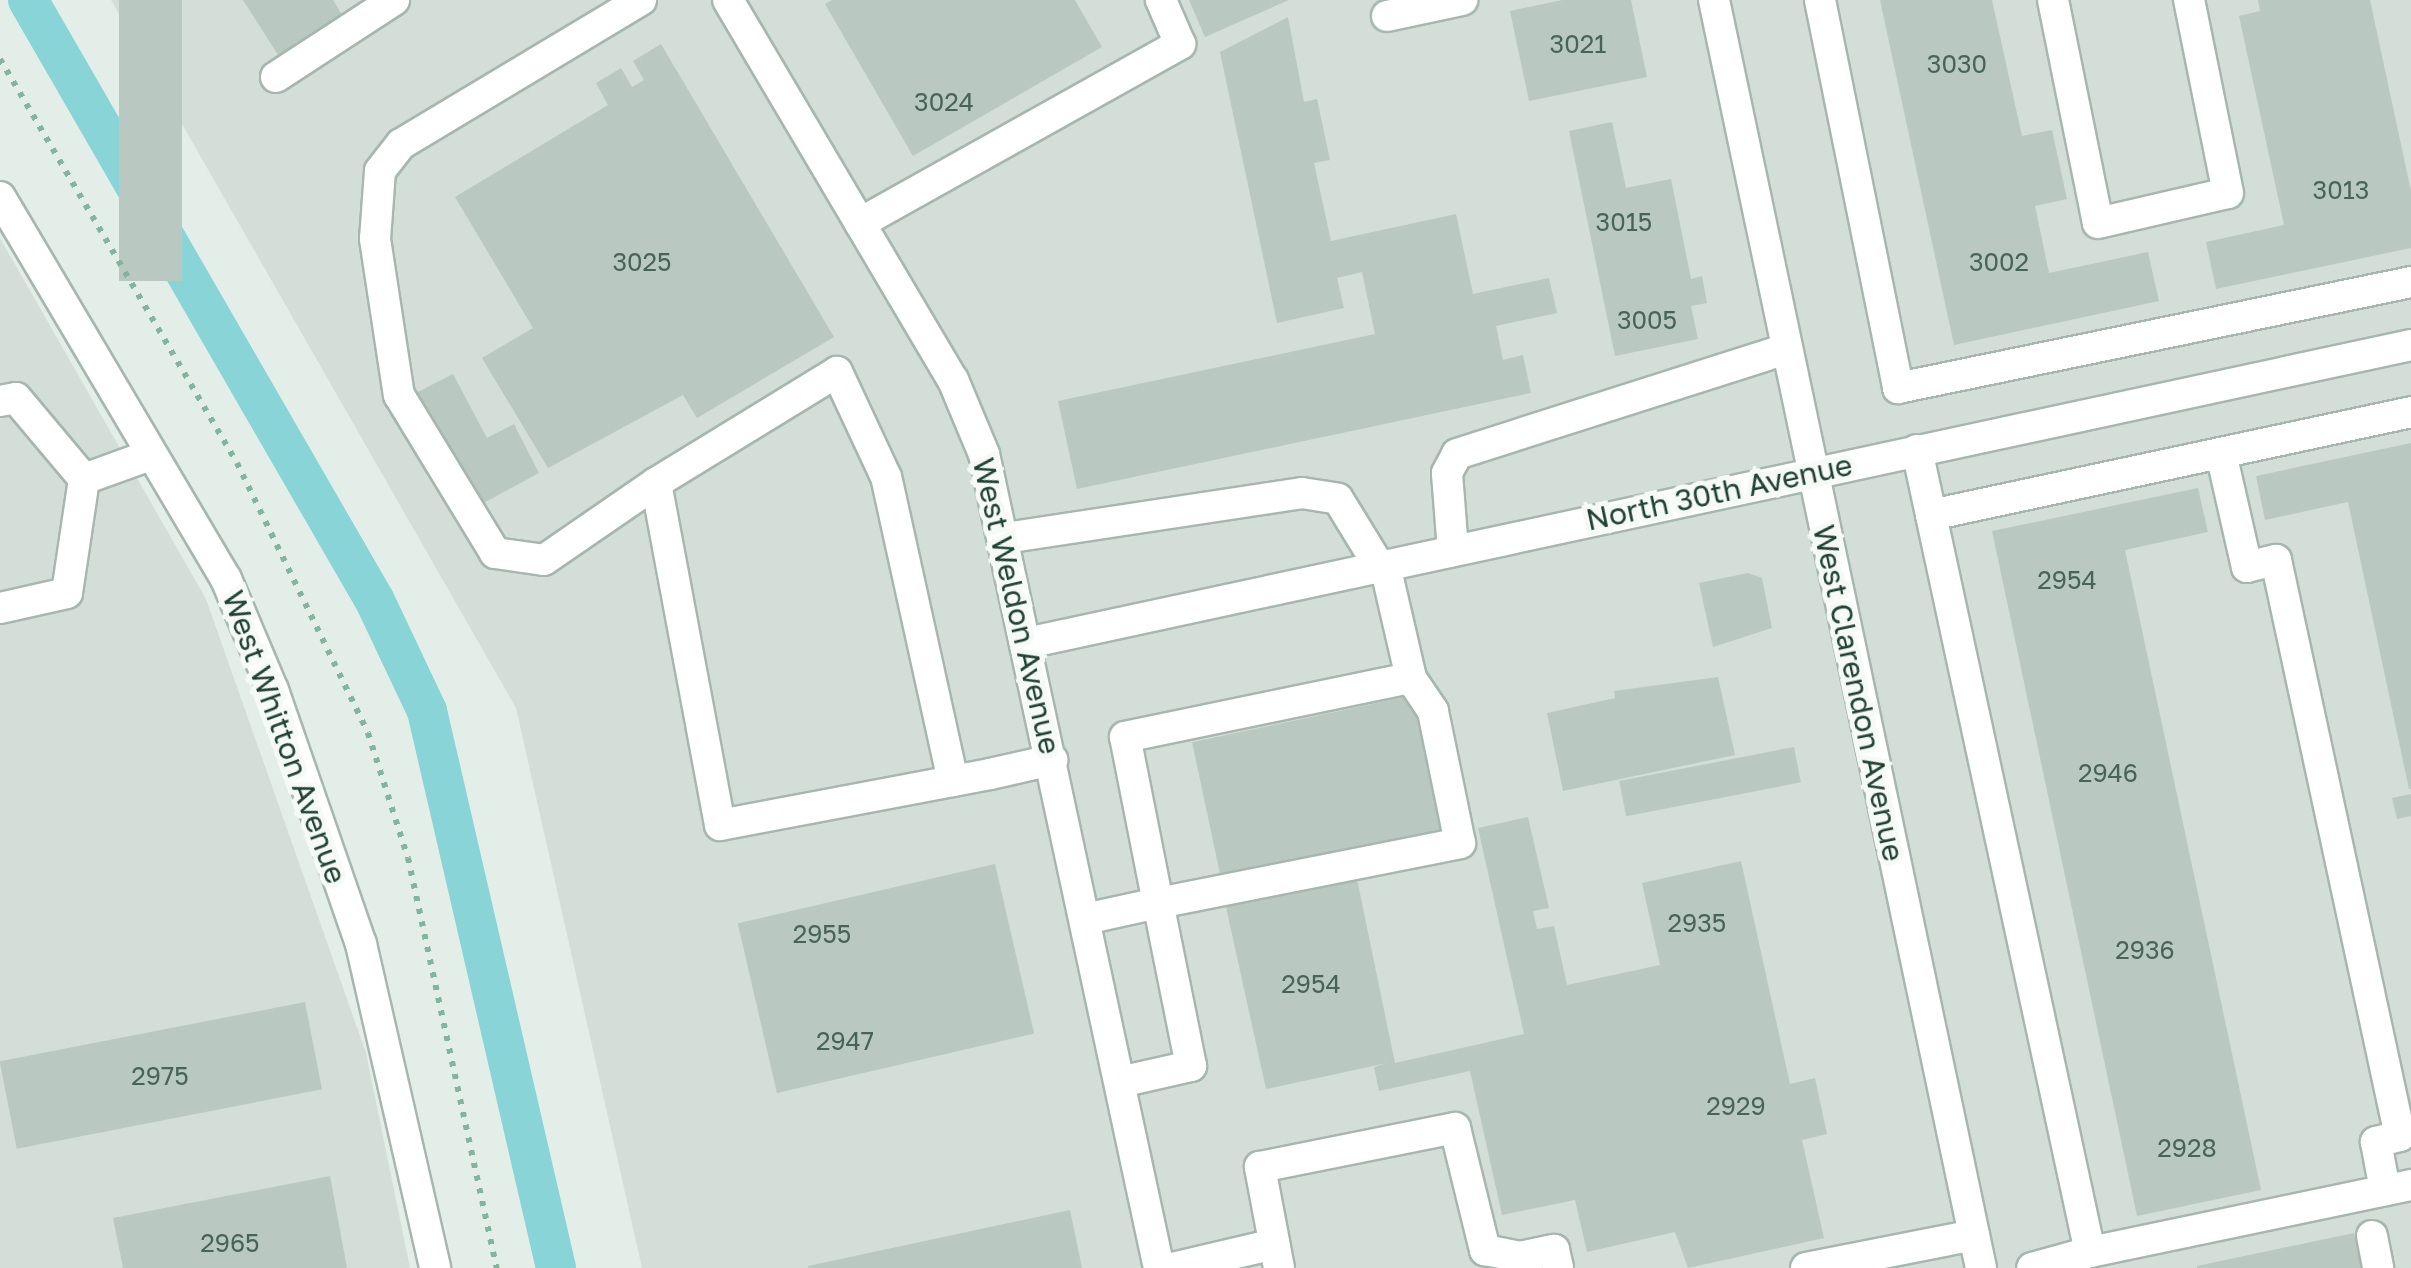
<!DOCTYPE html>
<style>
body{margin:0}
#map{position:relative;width:2411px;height:1268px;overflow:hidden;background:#e4eee8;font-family:"Golos Text",sans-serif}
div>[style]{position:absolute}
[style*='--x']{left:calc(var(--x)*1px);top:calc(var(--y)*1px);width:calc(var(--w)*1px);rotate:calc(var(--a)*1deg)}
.built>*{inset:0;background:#d2ded7}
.canal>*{height:40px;margin:-20px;padding:0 20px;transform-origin:20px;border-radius:20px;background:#89d4d6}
.building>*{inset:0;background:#b9c9c1;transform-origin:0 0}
.path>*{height:6px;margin-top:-3px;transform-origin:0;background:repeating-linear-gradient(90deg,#82b49e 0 5px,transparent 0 13px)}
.roads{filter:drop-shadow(2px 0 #a6b7af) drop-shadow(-2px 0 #a6b7af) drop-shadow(0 2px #a6b7af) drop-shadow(0 -2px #a6b7af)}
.minor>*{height:30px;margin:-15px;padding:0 15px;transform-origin:15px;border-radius:15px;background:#fff}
span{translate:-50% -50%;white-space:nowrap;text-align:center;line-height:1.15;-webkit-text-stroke:10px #f5faf7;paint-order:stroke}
.number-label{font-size:25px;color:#486358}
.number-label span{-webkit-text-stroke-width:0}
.street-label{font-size:30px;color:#224135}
</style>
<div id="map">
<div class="built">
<div style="clip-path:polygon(111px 0,2411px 0,2411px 1268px,642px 1268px,516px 708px)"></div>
<div style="clip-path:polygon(0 238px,206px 599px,366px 1053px,410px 1268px,0 1268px)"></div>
</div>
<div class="canal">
<div style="--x:28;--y:0;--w:694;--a:60"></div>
<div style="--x:375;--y:601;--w:122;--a:64.7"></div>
<div style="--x:427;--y:711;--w:572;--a:76.96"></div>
</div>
<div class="building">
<div style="left:119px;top:0;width:63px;height:281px"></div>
<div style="clip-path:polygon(243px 0,333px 0,344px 18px,280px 58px)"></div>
<div style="clip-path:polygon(832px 0,1075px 0,1102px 47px,913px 156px,825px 4px)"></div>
<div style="clip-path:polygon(1189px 0,1289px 0,1205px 37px)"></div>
<div style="clip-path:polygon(1562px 0,1631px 0,1647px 77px,1529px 101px,1510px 11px)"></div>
<div style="clip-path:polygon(1880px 0,1992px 0,2022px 136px,2052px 130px,2067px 199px,2035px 206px,2049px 273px,2148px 252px,2159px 301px,1954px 345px)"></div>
<div style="clip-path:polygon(2258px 0,2370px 0,2411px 191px,2411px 248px,2216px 289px,2206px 242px,2284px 225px,2239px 16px,2260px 11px)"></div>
<div style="clip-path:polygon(1288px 17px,1304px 102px,1317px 99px,1330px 160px,1314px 163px,1331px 241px,1456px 214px,1473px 294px,1549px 278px,1557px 313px,1496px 326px,1503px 360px,1523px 355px,1531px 393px,1077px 489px,1058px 401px,1375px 334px,1362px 272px,1337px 278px,1344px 308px,1277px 323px,1220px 52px)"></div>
<div style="clip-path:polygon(661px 44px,834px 337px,697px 418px,683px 395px,548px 468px,482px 358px,533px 328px,455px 197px,608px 105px,596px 83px,621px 68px,632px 87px,644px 80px,633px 61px)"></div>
<div style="clip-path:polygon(1612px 122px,1626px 188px,1671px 179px,1691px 279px,1702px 276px,1707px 303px,1691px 306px,1698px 339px,1615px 356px,1569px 131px)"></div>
<div style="clip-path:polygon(453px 374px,487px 438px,514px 424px,539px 473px,476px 507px,416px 393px)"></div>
<div style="clip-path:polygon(2411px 443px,2411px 789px,2409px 789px,2348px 502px,2265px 520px,2256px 476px)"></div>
<div style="clip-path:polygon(2198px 488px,2208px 532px,2125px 550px,2261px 1190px,2137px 1216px,1992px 531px)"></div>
<div style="clip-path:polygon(1748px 573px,1762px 578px,1772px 628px,1713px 647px,1699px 583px)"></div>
<div style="clip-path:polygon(1718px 677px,1735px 755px,1563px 791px,1547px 713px,1615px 698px,1614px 691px)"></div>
<div style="left:1419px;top:694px;width:138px;height:232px;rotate:78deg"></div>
<div style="left:1794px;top:747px;width:36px;height:178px;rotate:79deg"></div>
<div style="clip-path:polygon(2411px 794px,2411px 816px,2397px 819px,2392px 798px)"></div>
<div style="clip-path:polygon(1528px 817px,1549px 908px,1533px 911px,1537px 929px,1554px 926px,1567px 985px,1660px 965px,1642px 883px,1741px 861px,1790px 1084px,1815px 1078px,1827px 1134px,1802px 1140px,1824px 1238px,1688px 1268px,1675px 1232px,1587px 1252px,1575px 1200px,1502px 1215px,1470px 1071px,1379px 1091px,1374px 1067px,1387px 1063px,1266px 1089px,1226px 907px,1357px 879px,1395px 1063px,1524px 1034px,1478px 828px)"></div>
<div style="left:995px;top:864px;width:174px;height:264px;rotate:77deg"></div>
<div style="left:305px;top:1002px;width:89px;height:311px;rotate:79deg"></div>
<div style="clip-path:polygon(330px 1176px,347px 1268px,123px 1268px,113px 1218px)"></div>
<div style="clip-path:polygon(1070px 1210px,1082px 1268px,808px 1268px,808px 1266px)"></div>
<div style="clip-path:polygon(2354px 1233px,2361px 1268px,2197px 1268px,2197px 1266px)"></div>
</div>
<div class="path">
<div style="--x:0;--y:59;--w:468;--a:59.6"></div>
<div style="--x:237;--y:463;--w:300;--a:64.1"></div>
<div style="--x:368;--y:733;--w:131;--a:72.3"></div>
<div style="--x:408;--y:858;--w:420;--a:77.8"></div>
</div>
<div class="roads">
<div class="minor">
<div style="--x:641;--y:0;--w:280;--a:149"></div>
<div style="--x:401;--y:144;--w:34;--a:128"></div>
<div style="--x:380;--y:171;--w:68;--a:94.2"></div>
<div style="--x:375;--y:239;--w:158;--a:81.3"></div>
<div style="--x:399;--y:395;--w:185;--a:58.7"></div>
<div style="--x:495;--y:553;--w:49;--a:8.1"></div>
<div style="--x:544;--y:560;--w:136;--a:-34.5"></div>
<div style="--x:728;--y:0;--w:442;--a:59.4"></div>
<div style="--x:953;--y:380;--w:80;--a:67.3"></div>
<div style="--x:984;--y:454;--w:833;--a:77.87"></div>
<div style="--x:1714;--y:0;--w:1296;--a:78.11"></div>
<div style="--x:1820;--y:0;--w:396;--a:78.6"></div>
<div style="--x:1898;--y:388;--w:524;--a:-11.67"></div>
<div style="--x:2053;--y:0;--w:227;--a:78.6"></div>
<div style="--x:2098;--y:223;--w:133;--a:-13"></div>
<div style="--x:2228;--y:193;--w:197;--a:-101.4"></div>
<div style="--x:1387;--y:16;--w:77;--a:-12"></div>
<div style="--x:276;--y:77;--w:141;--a:-33.1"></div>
<div style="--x:0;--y:197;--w:444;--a:59.4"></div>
<div style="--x:226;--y:579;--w:121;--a:67.1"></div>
<div style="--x:273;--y:690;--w:269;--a:70.9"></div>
<div style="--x:361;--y:944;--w:332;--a:77.1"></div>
<div style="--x:860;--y:223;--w:367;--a:-29.2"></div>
<div style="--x:1180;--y:44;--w:48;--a:-113.4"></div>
<div style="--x:0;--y:401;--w:16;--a:-11"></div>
<div style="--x:16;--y:398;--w:106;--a:50"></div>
<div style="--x:84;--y:479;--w:115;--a:98.5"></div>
<div style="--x:67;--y:593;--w:69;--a:167.4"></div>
<div style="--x:1917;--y:450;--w:820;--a:77.83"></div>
<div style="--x:2090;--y:1252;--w:60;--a:164.6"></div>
<div style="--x:2221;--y:453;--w:117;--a:77.2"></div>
<div style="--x:2247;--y:567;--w:30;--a:-14"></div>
<div style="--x:2276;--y:560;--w:589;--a:77.85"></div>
<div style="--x:2400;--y:1136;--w:25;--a:166"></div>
<div style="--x:2376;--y:1142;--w:49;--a:79.4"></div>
<div style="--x:84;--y:479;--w:68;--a:-19.8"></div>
<div style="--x:1931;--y:515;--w:491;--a:-12.1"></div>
<div style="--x:1005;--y:538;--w:300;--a:-8.6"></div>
<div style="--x:1302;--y:493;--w:36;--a:9"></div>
<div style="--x:1338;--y:499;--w:79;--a:58.5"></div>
<div style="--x:1453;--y:550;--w:77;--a:-94.5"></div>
<div style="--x:1447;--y:473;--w:21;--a:-62"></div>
<div style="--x:1457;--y:454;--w:346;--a:-17.7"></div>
<div style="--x:1027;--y:643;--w:1416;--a:-12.15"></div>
<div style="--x:953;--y:781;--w:311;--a:-102.4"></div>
<div style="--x:886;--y:477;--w:116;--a:-115"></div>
<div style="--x:837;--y:372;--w:212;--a:148.5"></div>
<div style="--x:656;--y:483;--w:348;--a:79.4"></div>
<div style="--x:720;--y:825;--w:275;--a:-10.7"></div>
<div style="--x:990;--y:774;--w:64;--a:-12.7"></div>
<div style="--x:1085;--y:919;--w:75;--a:-12.4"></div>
<div style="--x:1158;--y:903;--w:169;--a:-101.2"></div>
<div style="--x:1125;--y:737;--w:292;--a:-11.7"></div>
<div style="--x:1411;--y:678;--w:116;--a:-103"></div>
<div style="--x:1120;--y:1082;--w:73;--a:-12.7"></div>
<div style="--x:1191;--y:1066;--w:166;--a:-101.4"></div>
<div style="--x:1158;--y:903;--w:308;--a:-11.2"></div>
<div style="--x:1460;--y:843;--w:135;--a:-101.6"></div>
<div style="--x:1433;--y:711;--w:40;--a:-124"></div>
<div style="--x:2372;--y:1236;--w:33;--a:79"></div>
<div style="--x:2090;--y:1252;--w:328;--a:-11.8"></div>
<div style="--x:1172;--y:1268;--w:105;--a:-13.2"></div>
<div style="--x:1279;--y:1268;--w:103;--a:-100.7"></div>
<div style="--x:1260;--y:1167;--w:199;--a:-11.3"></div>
<div style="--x:1455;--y:1128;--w:126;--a:76.2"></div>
<div style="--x:1485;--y:1250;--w:36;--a:11"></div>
<div style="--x:1520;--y:1257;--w:35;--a:-12"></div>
<div style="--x:1554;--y:1250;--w:18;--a:77"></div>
<div style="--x:1806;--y:1268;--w:171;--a:-11.1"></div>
</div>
</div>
<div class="number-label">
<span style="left:1578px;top:44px">3021</span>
<span style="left:1957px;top:64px">3030</span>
<span style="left:944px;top:102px">3024</span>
<span style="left:2341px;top:190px">3013</span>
<span style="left:1624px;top:222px">3015</span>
<span style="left:642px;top:262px">3025</span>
<span style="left:1999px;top:262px">3002</span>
<span style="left:1647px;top:320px">3005</span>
<span style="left:2067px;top:580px">2954</span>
<span style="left:2108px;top:773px">2946</span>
<span style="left:1697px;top:923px">2935</span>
<span style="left:822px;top:934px">2955</span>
<span style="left:2145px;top:950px">2936</span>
<span style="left:1311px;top:984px">2954</span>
<span style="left:845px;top:1041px">2947</span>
<span style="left:160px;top:1076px">2975</span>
<span style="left:1736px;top:1106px">2929</span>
<span style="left:2187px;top:1148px">2928</span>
<span style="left:230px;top:1243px">2965</span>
</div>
<div class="street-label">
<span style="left:1719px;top:492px;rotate:-12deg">North 30th Avenue</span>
<span style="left:1017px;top:606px;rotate:77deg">West Weldon Avenue</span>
<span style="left:1859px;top:693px;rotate:78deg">West Clarendon Avenue</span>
<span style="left:285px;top:737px;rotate:70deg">West Whitton Avenue</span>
</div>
</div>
